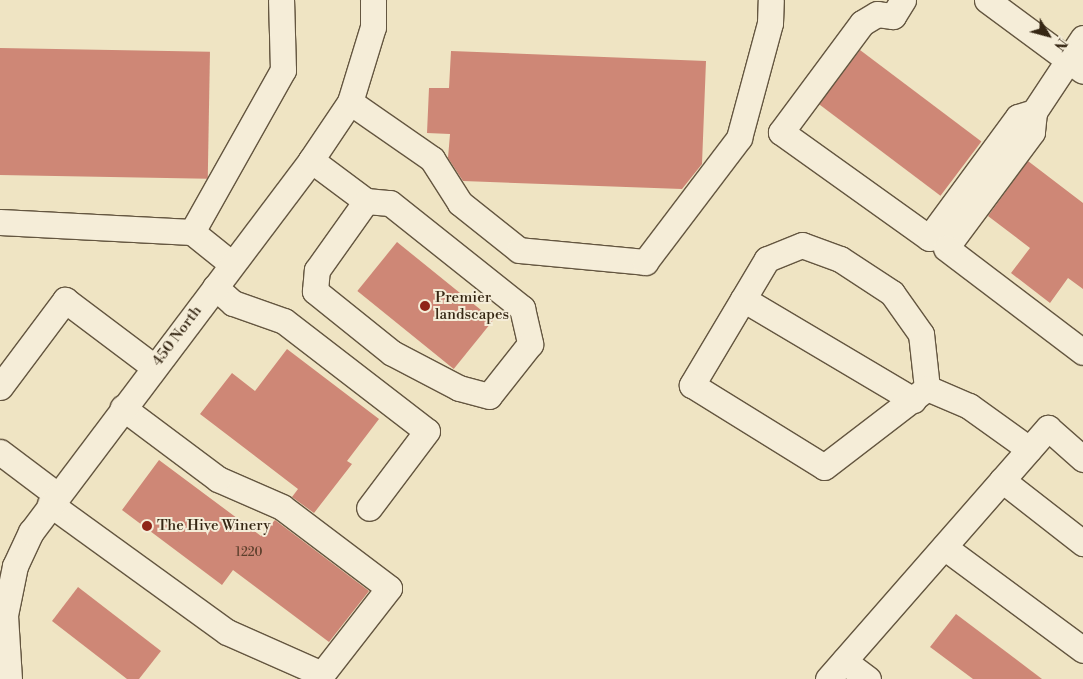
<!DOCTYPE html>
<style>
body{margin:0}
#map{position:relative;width:1083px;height:679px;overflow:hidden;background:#efe4c3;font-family:"Libre Bodoni",serif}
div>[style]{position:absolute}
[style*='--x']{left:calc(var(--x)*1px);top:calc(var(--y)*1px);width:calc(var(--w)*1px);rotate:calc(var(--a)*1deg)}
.building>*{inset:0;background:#ce8776;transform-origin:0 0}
.roads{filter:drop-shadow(1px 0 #645640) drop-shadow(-1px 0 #645640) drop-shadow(0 1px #645640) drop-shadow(0 -1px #645640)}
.minor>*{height:25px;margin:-12.5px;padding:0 12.5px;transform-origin:12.5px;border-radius:12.5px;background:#f5edd8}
.dots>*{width:14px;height:14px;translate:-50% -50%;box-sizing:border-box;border:2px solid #f5edd8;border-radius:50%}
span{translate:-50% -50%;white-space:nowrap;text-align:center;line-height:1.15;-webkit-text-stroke:4px #f5edd8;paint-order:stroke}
.number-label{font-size:12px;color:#5c3f2c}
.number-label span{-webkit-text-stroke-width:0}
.poi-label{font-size:15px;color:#362714}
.left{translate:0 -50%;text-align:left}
.street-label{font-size:15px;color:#362714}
.north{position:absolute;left:1023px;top:10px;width:50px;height:50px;-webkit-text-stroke:4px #f5edd8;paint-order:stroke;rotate:127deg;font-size:14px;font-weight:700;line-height:20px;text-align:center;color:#362714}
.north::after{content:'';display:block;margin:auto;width:18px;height:22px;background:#362714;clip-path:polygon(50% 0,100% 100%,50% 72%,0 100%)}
</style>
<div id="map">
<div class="building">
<div style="left:0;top:48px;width:210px;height:127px;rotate:1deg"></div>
<div style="left:860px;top:50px;width:152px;height:68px;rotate:37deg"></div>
<div style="clip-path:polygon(451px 51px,706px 61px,702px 164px,682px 189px,463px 181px,448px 158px,450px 134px,427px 133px,429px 88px,449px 88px)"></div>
<div style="clip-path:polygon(1028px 161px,1083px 203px,1083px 289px,1068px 278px,1050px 303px,1011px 273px,1030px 248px,988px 216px)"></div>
<div style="left:397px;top:242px;width:124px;height:63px;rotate:39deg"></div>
<div style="clip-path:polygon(287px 349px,379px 419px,347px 461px,352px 464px,314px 513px,292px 497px,298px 489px,200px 414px,232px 373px,255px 391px)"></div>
<div style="clip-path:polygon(159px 460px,261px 536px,275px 520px,369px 591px,329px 642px,233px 570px,222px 585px,122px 510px)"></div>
<div style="clip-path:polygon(78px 587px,161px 651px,139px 679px,127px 679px,52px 621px)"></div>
<div style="clip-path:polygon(956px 614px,1042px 679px,973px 679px,930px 647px)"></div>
</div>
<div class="roads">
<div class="minor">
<div style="--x:903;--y:0;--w:19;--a:122"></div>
<div style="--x:893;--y:16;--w:16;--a:-173"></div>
<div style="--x:877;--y:14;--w:17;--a:149"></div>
<div style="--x:862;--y:23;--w:136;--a:126.6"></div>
<div style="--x:781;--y:132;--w:182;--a:35.6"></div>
<div style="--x:929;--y:238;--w:150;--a:-53.7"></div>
<div style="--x:1018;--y:117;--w:17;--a:-17"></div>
<div style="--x:987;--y:0;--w:119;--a:36.5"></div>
<div style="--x:1083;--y:38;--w:89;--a:123.5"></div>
<div style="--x:1034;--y:112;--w:20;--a:96"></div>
<div style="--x:1032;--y:132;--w:144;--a:126.6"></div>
<div style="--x:946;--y:248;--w:172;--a:37.2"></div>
<div style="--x:350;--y:102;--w:100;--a:34.8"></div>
<div style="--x:432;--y:159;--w:52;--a:57.5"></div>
<div style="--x:460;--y:203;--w:75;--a:38.5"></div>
<div style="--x:519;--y:250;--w:127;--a:5.4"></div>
<div style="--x:645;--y:262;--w:156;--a:-52.8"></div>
<div style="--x:739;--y:138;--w:119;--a:-74.9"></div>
<div style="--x:770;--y:23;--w:23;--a:-88"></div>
<div style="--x:311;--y:160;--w:69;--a:36.7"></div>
<div style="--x:366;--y:201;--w:24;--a:5"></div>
<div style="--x:390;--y:203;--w:169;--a:38.5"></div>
<div style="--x:522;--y:308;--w:37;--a:77"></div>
<div style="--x:530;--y:344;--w:66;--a:128.3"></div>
<div style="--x:489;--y:396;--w:31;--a:-165"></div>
<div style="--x:459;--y:388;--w:76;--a:-152.4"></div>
<div style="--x:392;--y:353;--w:99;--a:-141.2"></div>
<div style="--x:315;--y:291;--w:21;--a:-85"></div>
<div style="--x:317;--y:270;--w:85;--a:-54.6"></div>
<div style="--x:0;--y:222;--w:192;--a:3"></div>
<div style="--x:192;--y:232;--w:51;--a:38.7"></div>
<div style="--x:192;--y:232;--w:186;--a:-60.7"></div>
<div style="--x:283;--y:70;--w:70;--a:-91.6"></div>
<div style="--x:215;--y:287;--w:24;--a:42"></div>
<div style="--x:233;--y:303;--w:54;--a:19.4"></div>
<div style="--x:284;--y:321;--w:180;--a:37.6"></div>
<div style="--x:427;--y:431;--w:96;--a:127"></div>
<div style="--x:743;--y:299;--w:198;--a:30.7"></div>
<div style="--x:0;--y:387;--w:109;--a:-53.2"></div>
<div style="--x:65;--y:300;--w:111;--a:37"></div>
<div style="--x:927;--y:388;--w:54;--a:-96.3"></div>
<div style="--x:921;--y:334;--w:50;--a:-125.3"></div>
<div style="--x:892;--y:293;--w:62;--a:-146.8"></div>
<div style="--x:840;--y:259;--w:40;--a:-159.8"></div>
<div style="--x:802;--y:245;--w:38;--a:158"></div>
<div style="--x:767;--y:259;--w:147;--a:120.8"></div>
<div style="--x:692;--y:385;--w:155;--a:31.8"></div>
<div style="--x:824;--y:467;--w:130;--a:-37.5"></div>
<div style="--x:927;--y:388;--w:46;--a:23.2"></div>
<div style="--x:969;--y:406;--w:74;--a:35.6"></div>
<div style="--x:0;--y:452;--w:71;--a:37"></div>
<div style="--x:1002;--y:480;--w:103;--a:37.9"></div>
<div style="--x:50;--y:504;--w:218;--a:35.9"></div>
<div style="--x:227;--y:632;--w:104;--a:23.9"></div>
<div style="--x:322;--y:674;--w:109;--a:-52.1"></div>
<div style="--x:389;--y:588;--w:134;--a:-142.9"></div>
<div style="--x:282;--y:507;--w:70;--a:-156.4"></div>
<div style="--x:218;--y:479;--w:119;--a:-143.2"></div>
<div style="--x:944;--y:547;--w:173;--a:36.5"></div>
<div style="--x:844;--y:661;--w:30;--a:37"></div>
<div style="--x:9;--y:679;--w:64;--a:-93.6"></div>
<div style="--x:5;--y:615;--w:50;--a:-78.5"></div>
<div style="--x:15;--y:566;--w:38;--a:-65"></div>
<div style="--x:31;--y:532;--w:466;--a:-53"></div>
<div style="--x:311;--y:160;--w:70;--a:-56.1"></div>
<div style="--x:350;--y:102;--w:78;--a:-73"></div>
<div style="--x:373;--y:27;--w:27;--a:-90"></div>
<div style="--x:828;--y:679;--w:334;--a:-48.8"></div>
<div style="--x:1048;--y:428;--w:47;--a:41.5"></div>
</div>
</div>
<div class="dots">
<div style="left:425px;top:306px;background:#8f2418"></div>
<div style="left:147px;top:526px;background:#8f2418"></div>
</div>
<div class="number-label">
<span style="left:249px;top:553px">1220</span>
</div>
<div class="poi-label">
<span class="left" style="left:435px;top:306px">Premier<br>landscapes</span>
<span class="left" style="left:157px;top:526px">The Hive Winery</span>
</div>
<div class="street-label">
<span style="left:177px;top:336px;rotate:-53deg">450 North</span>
</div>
<div class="north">N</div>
</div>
